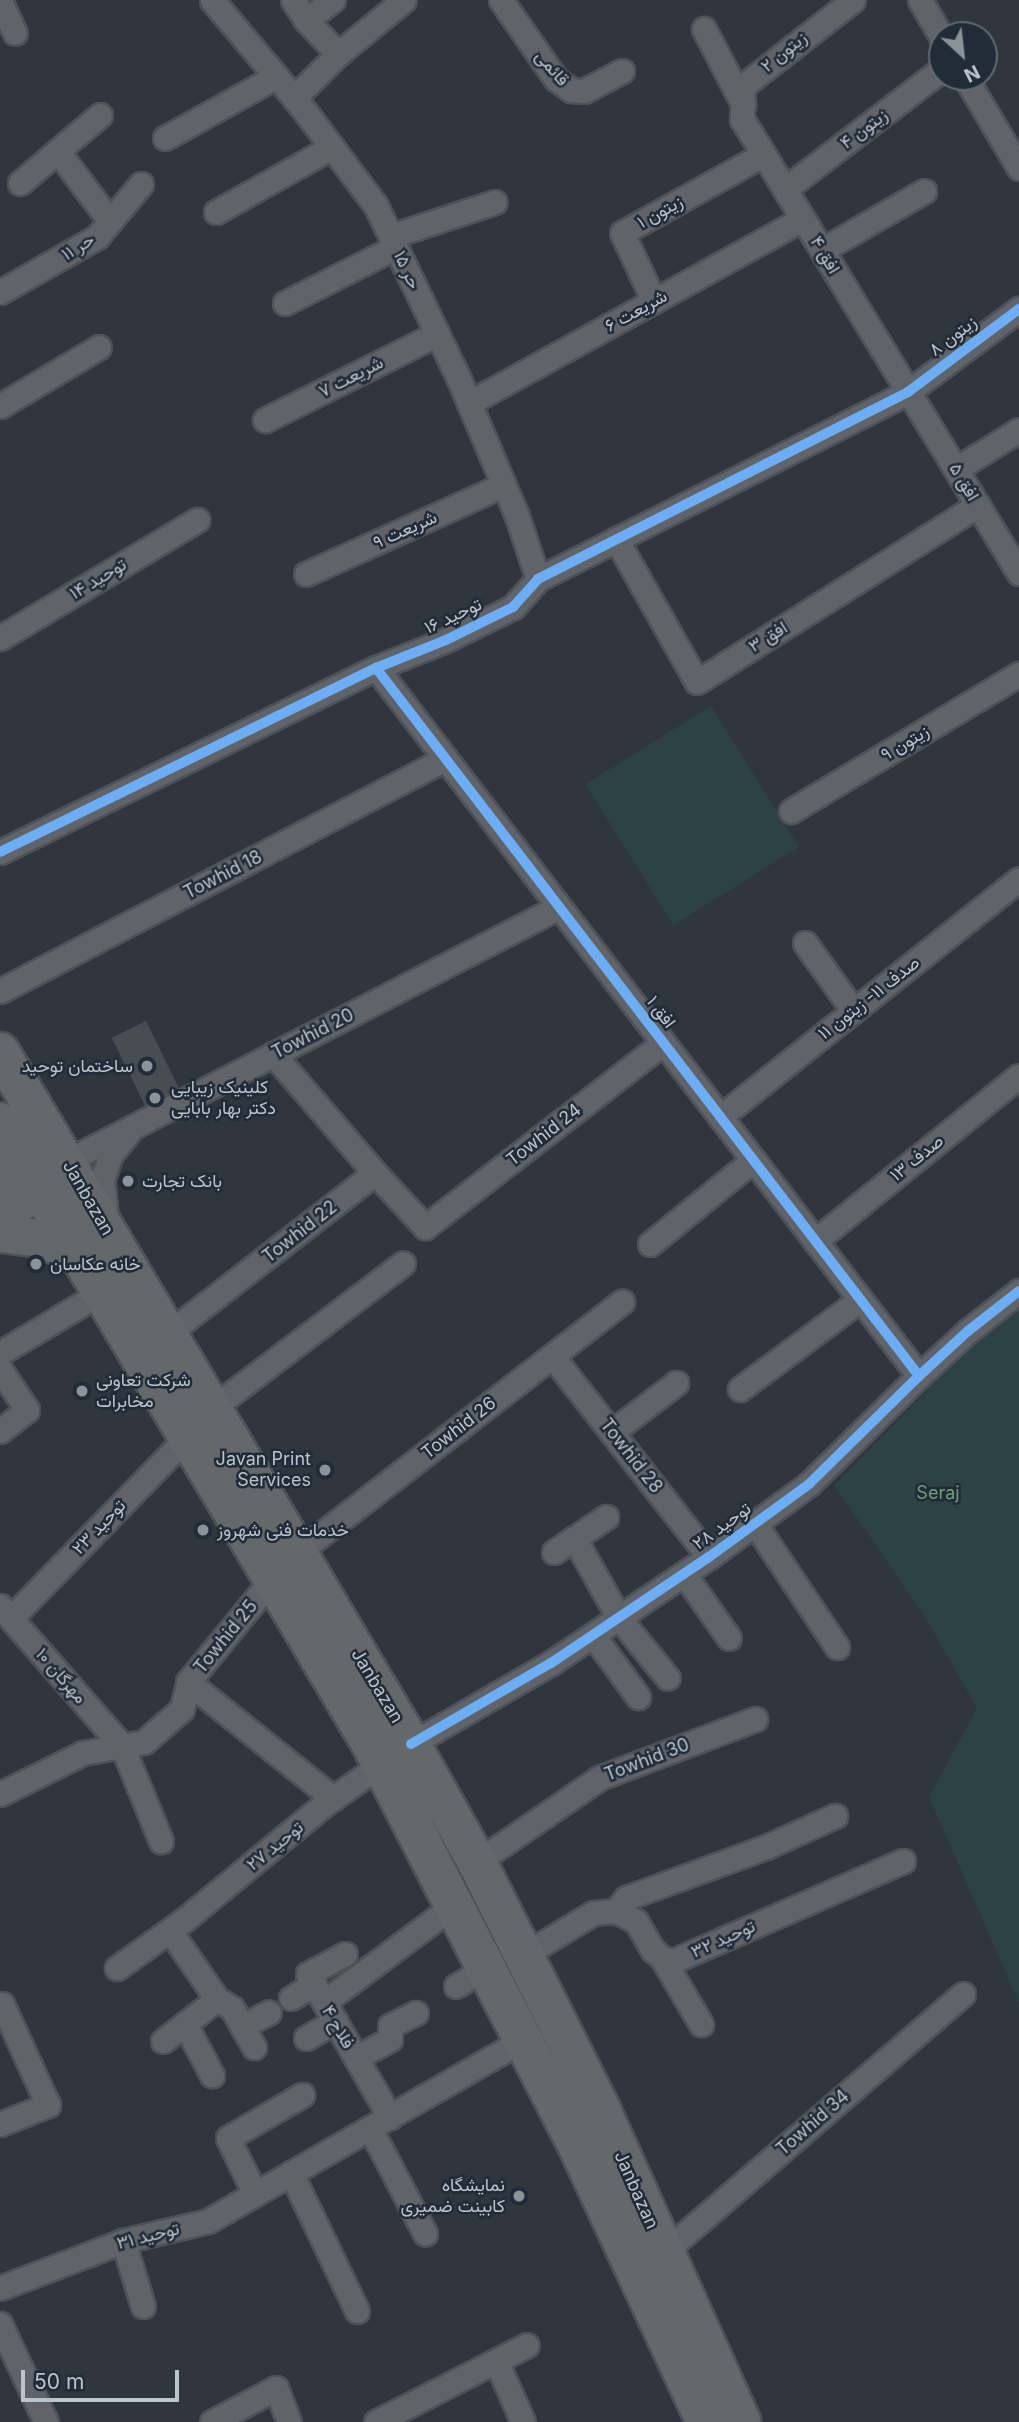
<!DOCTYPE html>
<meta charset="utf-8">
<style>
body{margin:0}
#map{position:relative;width:1019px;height:2422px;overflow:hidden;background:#2f363d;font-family:Inter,Vazirmatn,sans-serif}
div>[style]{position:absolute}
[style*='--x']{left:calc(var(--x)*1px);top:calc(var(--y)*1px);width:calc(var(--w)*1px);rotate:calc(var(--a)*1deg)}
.green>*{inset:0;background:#2c4244;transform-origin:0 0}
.building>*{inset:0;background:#484d53;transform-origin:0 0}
.roads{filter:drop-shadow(2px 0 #4d5258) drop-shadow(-2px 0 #4d5258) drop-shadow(0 2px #4d5258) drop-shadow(0 -2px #4d5258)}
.street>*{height:23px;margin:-11.5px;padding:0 11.5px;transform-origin:11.5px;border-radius:11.5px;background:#60646a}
.primary>*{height:37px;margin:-18.5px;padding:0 18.5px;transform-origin:18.5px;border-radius:18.5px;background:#62676c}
.highway>*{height:38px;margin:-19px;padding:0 19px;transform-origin:19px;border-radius:19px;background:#65686a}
.cycleway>*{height:10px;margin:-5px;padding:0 5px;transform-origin:5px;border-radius:5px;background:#6dadf4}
.dots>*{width:19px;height:19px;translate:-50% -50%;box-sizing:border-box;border:4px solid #222c38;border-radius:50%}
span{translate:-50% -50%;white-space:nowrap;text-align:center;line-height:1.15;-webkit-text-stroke:5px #222c38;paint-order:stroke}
.street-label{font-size:18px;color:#bbc3cc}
.poi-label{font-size:18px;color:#bbc3cc}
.right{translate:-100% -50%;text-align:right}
.left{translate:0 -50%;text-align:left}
.park-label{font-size:18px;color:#749c7a}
.north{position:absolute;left:928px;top:21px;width:70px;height:70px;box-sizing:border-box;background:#222c38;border:2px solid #5f6873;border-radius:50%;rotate:153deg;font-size:19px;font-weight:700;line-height:28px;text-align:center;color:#bbc3cc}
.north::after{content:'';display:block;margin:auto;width:24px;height:32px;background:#8a929a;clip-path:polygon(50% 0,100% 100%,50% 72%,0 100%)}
.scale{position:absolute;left:21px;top:2370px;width:158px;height:32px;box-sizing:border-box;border:4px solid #bbc3cc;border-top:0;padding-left:9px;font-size:21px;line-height:24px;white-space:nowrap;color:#bbc3cc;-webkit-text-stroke:5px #222c38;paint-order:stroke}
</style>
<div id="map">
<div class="green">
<div style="left:711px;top:706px;width:166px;height:148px;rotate:58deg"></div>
<div style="clip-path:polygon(1019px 1308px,1019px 2003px,929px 1797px,977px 1708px,924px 1615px,834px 1485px,989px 1327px)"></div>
</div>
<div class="building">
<div style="left:146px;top:1021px;width:81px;height:38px;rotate:64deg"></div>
</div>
<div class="roads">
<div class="street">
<div style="--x:212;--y:0;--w:138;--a:50"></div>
<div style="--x:301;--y:106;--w:125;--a:53.1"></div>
<div style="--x:376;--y:206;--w:190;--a:64.4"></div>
<div style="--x:458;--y:377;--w:151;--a:67"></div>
<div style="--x:517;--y:516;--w:66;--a:71.6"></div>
<div style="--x:293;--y:0;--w:24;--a:57"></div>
<div style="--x:306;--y:20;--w:47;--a:46.7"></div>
<div style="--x:501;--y:0;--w:96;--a:55.2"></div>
<div style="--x:556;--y:79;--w:19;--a:36"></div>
<div style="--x:571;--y:90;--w:13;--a:4"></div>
<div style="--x:584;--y:91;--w:43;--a:-27.8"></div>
<div style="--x:853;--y:0;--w:140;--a:142"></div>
<div style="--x:743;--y:86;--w:33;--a:92"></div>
<div style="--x:742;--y:119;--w:532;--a:58.61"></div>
<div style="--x:920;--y:0;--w:44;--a:59.9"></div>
<div style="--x:0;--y:1;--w:35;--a:65"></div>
<div style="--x:306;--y:20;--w:34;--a:-37"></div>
<div style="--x:704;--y:29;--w:85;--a:62.5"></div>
<div style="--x:965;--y:77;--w:106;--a:59.3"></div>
<div style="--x:294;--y:98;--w:62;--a:-45"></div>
<div style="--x:338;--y:54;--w:85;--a:-39.3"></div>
<div style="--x:165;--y:138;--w:126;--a:-29"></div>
<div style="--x:58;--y:152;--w:86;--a:53"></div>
<div style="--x:20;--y:183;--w:105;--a:-40.4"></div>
<div style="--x:785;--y:189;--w:198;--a:-37.4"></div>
<div style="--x:216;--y:212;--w:133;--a:-29.3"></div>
<div style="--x:391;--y:236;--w:109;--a:-18.1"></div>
<div style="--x:822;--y:250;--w:118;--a:-30"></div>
<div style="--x:0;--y:292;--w:112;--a:-29.6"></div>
<div style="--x:97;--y:237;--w:69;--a:-50.3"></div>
<div style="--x:654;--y:301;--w:75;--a:-115.2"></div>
<div style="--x:622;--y:233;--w:162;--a:-29.1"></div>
<div style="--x:285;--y:303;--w:124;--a:-26.8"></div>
<div style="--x:469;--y:403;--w:381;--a:-28.9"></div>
<div style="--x:0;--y:406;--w:115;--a:-30.8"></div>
<div style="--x:265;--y:420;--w:192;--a:-26.6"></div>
<div style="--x:956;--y:469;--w:74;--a:-31.8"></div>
<div style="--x:616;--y:539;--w:164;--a:60.5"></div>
<div style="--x:697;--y:682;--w:332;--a:-32.2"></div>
<div style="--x:306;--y:574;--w:216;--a:-24.3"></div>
<div style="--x:0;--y:638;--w:230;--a:-30.9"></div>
<div style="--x:376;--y:668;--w:892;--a:52.51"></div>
<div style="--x:791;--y:811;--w:266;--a:-31"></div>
<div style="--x:0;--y:852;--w:419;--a:-26.1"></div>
<div style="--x:376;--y:668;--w:75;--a:-21.8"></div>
<div style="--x:446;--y:640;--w:75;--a:-26.2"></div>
<div style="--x:513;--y:607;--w:38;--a:-48"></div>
<div style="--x:538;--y:579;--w:415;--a:-26.8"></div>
<div style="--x:908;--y:392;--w:139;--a:-36.8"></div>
<div style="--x:805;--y:943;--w:82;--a:54.4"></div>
<div style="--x:0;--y:991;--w:502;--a:-27.54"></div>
<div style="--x:273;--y:1054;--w:157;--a:49.4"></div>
<div style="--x:720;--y:1117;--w:382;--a:-38.5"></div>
<div style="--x:67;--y:1161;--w:554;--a:-27.31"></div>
<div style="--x:106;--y:1216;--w:36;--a:-96"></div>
<div style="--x:102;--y:1180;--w:28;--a:-71"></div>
<div style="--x:111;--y:1154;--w:27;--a:-51"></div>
<div style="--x:815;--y:1241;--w:262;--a:-39"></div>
<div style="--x:650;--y:1244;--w:133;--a:-39.2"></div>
<div style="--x:166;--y:1335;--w:264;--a:-37.8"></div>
<div style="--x:375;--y:1173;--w:74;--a:47.2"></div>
<div style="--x:425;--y:1227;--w:301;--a:-37.7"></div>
<div style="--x:0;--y:1353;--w:119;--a:-30.9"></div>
<div style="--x:552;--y:1356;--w:255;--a:52"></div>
<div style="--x:0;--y:1369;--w:49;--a:56.6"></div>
<div style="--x:27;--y:1410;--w:34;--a:142"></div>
<div style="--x:740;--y:1389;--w:149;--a:-36.6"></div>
<div style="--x:211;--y:1409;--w:241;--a:-37.2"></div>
<div style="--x:612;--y:1432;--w:81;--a:-37.4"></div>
<div style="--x:755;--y:1524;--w:148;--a:56.3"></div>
<div style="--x:574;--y:1538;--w:92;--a:60.6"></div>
<div style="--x:619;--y:1618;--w:77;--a:50.8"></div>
<div style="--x:554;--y:1552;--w:63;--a:-33.9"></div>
<div style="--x:297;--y:1553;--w:411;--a:-37.7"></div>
<div style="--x:684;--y:1574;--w:78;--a:54.9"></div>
<div style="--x:0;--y:1606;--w:186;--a:48.9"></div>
<div style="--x:122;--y:1746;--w:103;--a:67.7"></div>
<div style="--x:11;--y:1618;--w:254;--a:-45.8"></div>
<div style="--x:593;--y:1635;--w:77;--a:54"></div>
<div style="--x:188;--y:1682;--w:186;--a:38.7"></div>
<div style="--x:411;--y:1744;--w:162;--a:-30.1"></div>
<div style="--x:551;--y:1663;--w:190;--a:-33.9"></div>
<div style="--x:709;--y:1557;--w:124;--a:-36.1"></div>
<div style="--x:809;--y:1484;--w:154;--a:-44.5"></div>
<div style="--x:919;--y:1376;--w:67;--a:-42.6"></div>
<div style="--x:968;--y:1331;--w:65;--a:-38.1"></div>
<div style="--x:0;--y:1794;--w:93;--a:-26.3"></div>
<div style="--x:83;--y:1753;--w:62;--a:-10.2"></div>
<div style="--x:144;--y:1742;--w:50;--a:-41"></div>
<div style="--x:182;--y:1709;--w:28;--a:-77"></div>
<div style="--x:188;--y:1682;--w:134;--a:-50.7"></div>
<div style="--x:477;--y:1862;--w:148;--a:-34.5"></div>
<div style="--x:599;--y:1778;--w:167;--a:-20.7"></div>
<div style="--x:616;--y:1911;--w:16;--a:-52"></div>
<div style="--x:626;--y:1898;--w:149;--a:-20"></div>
<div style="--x:766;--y:1847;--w:76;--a:-24.2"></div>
<div style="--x:345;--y:1954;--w:42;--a:151.6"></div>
<div style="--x:308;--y:1974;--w:165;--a:60.2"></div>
<div style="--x:524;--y:1955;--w:81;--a:-31.3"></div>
<div style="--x:593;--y:1913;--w:23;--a:-5"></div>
<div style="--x:616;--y:1911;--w:22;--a:27"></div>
<div style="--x:636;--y:1921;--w:34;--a:60"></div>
<div style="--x:653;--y:1950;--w:12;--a:42"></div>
<div style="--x:662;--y:1958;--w:11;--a:15"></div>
<div style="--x:673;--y:1961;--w:251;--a:-23.5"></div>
<div style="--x:662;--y:1958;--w:77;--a:59.4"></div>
<div style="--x:117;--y:1968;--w:82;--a:-35.6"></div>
<div style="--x:184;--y:1920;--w:184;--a:-39.5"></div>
<div style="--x:326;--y:1803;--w:68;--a:-34.9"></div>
<div style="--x:456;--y:1986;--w:35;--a:-31"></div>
<div style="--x:291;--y:1998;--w:27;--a:-31"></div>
<div style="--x:217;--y:1999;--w:17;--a:31"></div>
<div style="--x:232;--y:2008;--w:45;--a:60.6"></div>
<div style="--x:324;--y:2002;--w:162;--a:-36.7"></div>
<div style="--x:185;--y:2024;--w:58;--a:62.1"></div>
<div style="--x:242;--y:2026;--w:30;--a:-27"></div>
<div style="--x:306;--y:2038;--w:34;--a:-30"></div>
<div style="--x:163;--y:2041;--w:68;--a:-37.9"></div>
<div style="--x:217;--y:1999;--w:83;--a:-124.7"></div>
<div style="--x:356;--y:2058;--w:39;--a:-29"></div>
<div style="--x:390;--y:2039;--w:13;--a:-90"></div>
<div style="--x:390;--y:2026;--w:29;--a:-27"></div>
<div style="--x:0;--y:2124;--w:52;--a:-21.6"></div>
<div style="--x:48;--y:2105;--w:111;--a:-114.5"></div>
<div style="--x:370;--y:2128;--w:119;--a:62.4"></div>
<div style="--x:291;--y:2173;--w:153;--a:64.4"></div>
<div style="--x:255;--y:2194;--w:62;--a:-115.7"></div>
<div style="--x:228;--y:2138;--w:86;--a:-30.2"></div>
<div style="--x:123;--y:2241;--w:68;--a:72.9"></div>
<div style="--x:664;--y:2252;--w:395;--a:-40.8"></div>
<div style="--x:0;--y:2288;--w:132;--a:-20.9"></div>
<div style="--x:123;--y:2241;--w:87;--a:-13.2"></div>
<div style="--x:208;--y:2221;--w:363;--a:-29.9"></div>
<div style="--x:0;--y:2324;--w:108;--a:64.9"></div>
<div style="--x:496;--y:2361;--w:67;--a:66.1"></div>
<div style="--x:212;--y:2422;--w:72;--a:-28"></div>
<div style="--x:276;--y:2388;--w:36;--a:69"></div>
<div style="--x:376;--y:2422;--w:169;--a:-27"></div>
</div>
<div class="primary">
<div style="--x:0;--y:1178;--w:29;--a:-27"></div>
<div style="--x:26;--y:1165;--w:29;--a:-6"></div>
<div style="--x:0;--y:1211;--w:46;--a:-26"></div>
<div style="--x:41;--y:1191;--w:30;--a:-49"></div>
<div style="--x:0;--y:1233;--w:39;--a:7"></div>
<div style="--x:39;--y:1238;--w:43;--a:21.8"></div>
</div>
<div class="highway">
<div style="--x:0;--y:1052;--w:805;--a:59.29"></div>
<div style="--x:411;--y:1744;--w:135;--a:60.8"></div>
<div style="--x:477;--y:1862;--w:280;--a:63.4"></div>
<div style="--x:602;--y:2112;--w:340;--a:65.8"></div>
<div style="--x:0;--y:1122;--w:722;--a:59.17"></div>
<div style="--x:370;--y:1742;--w:460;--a:62.8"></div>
<div style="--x:580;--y:2151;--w:299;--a:65.1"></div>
</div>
</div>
<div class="cycleway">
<div style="--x:376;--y:668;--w:892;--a:52.51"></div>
<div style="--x:0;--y:852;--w:419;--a:-26.1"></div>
<div style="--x:376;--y:668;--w:75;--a:-21.8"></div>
<div style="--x:446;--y:640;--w:75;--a:-26.2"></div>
<div style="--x:513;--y:607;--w:38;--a:-48"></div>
<div style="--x:538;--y:579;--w:415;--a:-26.8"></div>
<div style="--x:908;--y:392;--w:139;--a:-36.8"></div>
<div style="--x:411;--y:1744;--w:162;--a:-30.1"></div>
<div style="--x:551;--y:1663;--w:190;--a:-33.9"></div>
<div style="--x:709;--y:1557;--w:124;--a:-36.1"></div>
<div style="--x:809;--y:1484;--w:154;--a:-44.5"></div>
<div style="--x:919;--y:1376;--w:67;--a:-42.6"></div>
<div style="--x:968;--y:1331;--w:65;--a:-38.1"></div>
</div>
<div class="dots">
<div style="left:147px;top:1066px;background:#8a929a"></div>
<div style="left:155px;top:1098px;background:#8a929a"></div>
<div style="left:128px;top:1181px;background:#8a929a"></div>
<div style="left:36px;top:1264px;background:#8a929a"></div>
<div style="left:82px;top:1391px;background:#8a929a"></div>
<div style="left:325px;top:1470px;background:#8a929a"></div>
<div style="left:203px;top:1530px;background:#8a929a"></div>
<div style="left:519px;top:2196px;background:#8a929a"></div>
</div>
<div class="street-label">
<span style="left:784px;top:52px;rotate:-39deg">زیتون ۲</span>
<span style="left:552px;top:68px;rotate:49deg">قائمی</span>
<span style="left:864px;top:129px;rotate:-37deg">زیتون ۴</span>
<span style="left:660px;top:212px;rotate:-29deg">زیتون ۱</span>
<span style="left:78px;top:247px;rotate:-32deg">حر ۱۱</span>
<span style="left:825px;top:255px;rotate:59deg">افق ۴</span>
<span style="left:407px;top:270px;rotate:65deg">حر ۱۵</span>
<span style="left:636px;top:311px;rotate:-29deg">شریعت ۶</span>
<span style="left:953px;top:336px;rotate:-37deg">زیتون ۸</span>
<span style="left:351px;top:377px;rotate:-27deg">شریعت ۷</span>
<span style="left:964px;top:482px;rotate:59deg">افق ۵</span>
<span style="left:405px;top:530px;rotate:-24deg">شریعت ۹</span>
<span style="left:98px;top:579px;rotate:-31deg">توحید ۱۴</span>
<span style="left:453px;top:616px;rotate:-25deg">توحید ۱۶</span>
<span style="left:768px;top:637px;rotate:-32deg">افق ۳</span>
<span style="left:905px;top:743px;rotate:-31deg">زیتون ۹</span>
<span style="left:223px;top:875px;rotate:-27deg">Towhid 18</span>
<span style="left:869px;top:998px;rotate:-38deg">صدف ۱۱- زیتون ۱۱</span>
<span style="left:661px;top:1012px;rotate:53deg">افق ۱</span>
<span style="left:313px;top:1034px;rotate:-27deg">Towhid 20</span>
<span style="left:544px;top:1135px;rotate:-38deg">Towhid 24</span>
<span style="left:917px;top:1158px;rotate:-39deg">صدف ۱۳</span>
<span style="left:88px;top:1198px;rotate:60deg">Janbazan</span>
<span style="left:300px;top:1232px;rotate:-38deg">Towhid 22</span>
<span style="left:459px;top:1428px;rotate:-38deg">Towhid 26</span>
<span style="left:631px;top:1456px;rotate:52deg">Towhid 28</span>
<span style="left:722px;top:1526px;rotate:-36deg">توحید ۲۸</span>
<span style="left:99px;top:1527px;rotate:-46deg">توحید ۲۳</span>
<span style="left:226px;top:1637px;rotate:-51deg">Towhid 25</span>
<span style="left:61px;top:1676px;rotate:49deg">مهرگان ۱۰</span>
<span style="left:377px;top:1686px;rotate:59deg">Janbazan</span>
<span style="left:647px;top:1760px;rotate:-21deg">Towhid 30</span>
<span style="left:275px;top:1846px;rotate:-39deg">توحید ۲۷</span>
<span style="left:723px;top:1939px;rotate:-24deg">توحید ۳۲</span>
<span style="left:338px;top:2027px;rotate:60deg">فلاح ۴</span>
<span style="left:813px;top:2123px;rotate:-41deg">Towhid 34</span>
<span style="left:636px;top:2190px;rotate:66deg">Janbazan</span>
<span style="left:148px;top:2236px;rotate:-14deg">توحید ۳۱</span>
</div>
<div class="poi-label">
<span class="right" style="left:133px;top:1066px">ساختمان توحید</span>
<span class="left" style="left:171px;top:1098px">کلینیک زیبایی<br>دکتر بهار بابایی</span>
<span class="left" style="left:142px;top:1181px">بانک تجارت</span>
<span class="left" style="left:50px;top:1264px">خانه عکاسان</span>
<span class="left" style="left:96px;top:1391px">شرکت تعاونی<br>مخابرات</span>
<span class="right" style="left:311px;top:1470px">Javan Print<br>Services</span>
<span class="left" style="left:217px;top:1530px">خدمات فنی شهروز</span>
<span class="right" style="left:505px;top:2196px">نمایشگاه<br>کابینت ضمیری</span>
</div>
<div class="park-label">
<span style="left:938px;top:1493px">Seraj</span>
</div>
<div class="north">N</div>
<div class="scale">50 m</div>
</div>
